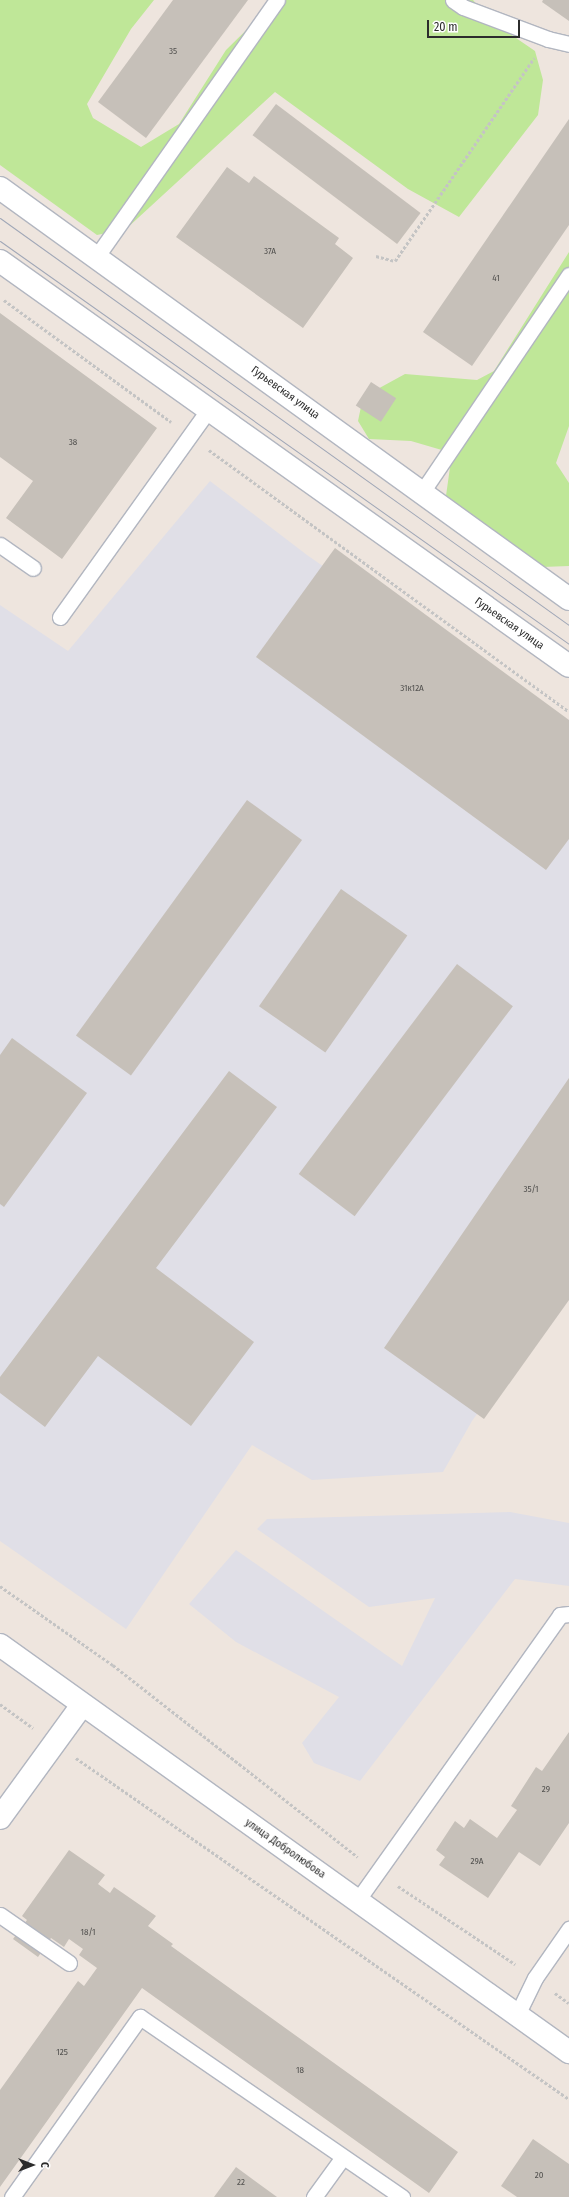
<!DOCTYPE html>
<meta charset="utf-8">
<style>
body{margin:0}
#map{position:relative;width:569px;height:2197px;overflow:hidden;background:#eee5de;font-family:"Fira Sans Condensed",sans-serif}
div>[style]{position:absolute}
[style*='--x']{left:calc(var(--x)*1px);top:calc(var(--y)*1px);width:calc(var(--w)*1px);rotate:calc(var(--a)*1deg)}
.industrial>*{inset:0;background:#e0dfe7}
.green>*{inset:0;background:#bfe798}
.building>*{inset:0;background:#c6c0b9;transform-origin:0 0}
.path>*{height:2.5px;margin-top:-1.25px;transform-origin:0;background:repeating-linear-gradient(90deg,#c4c4c4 0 3px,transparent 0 5px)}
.roads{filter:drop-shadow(1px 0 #b2b6c0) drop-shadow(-1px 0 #b2b6c0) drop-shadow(0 1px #b2b6c0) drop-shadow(0 -1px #b2b6c0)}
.lane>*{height:15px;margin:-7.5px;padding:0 7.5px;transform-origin:7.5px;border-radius:7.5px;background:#fff}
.street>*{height:22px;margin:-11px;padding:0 11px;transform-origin:11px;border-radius:11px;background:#fff}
.secondary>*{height:22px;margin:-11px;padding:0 11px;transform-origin:11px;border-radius:11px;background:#fff}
.tram>*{height:1px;margin:-0.5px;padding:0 0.5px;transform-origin:0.5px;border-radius:0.5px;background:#a0a7b7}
span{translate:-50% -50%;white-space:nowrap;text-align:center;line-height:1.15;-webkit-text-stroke:3px #fff;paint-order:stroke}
.number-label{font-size:9px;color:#52514f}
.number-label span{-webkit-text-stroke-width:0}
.street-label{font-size:11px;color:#2c2c2c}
.north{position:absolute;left:12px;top:2145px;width:40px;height:40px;-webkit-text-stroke:3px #fff;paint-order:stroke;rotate:90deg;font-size:11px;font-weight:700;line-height:16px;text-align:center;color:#2c2c2c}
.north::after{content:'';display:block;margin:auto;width:14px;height:18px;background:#2c2c2c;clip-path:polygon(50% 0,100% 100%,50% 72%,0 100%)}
.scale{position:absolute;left:427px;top:20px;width:93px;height:18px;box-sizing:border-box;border:2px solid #2c2c2c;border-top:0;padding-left:5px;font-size:12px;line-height:14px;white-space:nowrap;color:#2c2c2c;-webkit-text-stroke:3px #fff;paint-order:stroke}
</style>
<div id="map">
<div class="industrial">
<div style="clip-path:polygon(210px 481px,307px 555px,569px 737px,569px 1287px,472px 1421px,443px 1472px,312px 1480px,252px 1445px,126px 1629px,0 1541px,0 605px,68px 651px)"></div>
<div style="clip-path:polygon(510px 1512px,569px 1523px,569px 1586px,515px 1579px,360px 1781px,314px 1763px,302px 1743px,339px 1697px,236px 1642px,189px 1604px,236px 1550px,402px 1666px,435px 1598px,369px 1607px,257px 1529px,267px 1519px)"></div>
</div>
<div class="green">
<div style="clip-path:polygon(0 0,154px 0,131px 29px,87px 104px,93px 118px,141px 147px,179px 124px,226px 50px,277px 0,473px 0,490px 20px,535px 51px,543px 80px,538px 115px,459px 217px,408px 189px,275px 92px,126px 229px,97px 235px,0 165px)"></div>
<div style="clip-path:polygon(569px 252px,569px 426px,556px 463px,569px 483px,569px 566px,542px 567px,445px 503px,452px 453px,411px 441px,369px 439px,358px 421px,363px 397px,405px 374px,477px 380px,494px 371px)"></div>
</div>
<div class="building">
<div style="clip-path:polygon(173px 0,248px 0,146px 138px,98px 102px)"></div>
<div style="clip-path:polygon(543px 0,569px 0,569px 21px,542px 2px)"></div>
<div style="left:276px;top:104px;width:181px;height:39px;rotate:37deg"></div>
<div style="clip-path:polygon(569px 119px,569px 225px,472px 366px,423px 332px)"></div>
<div style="clip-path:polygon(227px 167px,249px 183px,254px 176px,339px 238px,335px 244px,353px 258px,303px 328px,176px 237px)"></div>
<div style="clip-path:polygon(0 313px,157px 428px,62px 559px,6px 518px,33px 481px,0 457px)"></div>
<div style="left:371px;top:382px;width:30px;height:28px;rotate:33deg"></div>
<div style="clip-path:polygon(335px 548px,569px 720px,569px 839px,546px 870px,256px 657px)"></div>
<div style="left:247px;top:800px;width:68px;height:291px;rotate:36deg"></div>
<div style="left:341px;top:889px;width:81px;height:143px;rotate:35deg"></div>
<div style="left:457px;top:964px;width:70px;height:263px;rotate:37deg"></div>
<div style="clip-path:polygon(12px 1038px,87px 1093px,4px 1207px,0 1204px,0 1055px)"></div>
<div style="clip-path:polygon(229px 1071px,277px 1107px,156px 1268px,254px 1342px,191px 1426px,98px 1356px,45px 1427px,0 1393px,0 1377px)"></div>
<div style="clip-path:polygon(569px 1078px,569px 1300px,484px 1419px,384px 1348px)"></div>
<div style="clip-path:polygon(569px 1732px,569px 1823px,540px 1866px,519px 1852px,488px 1898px,439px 1865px,445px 1857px,436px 1850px,455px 1821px,464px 1828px,470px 1819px,497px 1838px,517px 1810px,511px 1806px,536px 1767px,542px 1771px)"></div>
<div style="clip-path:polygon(69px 1850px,105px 1875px,98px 1884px,110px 1893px,114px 1887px,156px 1916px,148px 1926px,173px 1944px,171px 1946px,458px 2152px,429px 2193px,142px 1988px,0 2187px,0 2090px,78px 1981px,84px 1986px,97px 1968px,79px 1955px,83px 1949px,69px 1939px,64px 1947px,51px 1938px,38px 1957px,13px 1939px,27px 1920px,22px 1916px)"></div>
<div style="clip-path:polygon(533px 2139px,569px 2164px,569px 2197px,517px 2197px,501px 2186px)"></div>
<div style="clip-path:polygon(236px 2167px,277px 2197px,214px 2197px)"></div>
</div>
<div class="path">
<div style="--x:376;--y:256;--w:20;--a:15"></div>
<div style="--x:395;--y:261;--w:246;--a:-55.6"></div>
<div style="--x:4;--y:300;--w:207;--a:36.1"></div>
<div style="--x:209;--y:450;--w:445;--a:36"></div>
<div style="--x:0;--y:1586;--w:138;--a:35"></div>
<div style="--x:113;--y:1665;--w:311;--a:38.1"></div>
<div style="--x:0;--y:1704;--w:41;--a:36"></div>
<div style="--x:76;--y:1758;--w:599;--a:34.67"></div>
<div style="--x:398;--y:1886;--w:141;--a:33.7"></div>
<div style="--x:555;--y:1993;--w:17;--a:36"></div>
</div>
<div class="roads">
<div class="lane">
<div style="--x:453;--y:0;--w:12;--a:35"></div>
<div style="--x:463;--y:7;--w:91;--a:20.6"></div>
<div style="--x:548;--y:39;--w:22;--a:13"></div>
<div style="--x:97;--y:256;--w:313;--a:-54.9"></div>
<div style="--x:422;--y:492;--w:262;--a:-55.9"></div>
<div style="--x:0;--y:545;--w:40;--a:34.9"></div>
<div style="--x:60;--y:617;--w:256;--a:-54.4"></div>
<div style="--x:357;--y:1901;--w:351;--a:-54.6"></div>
<div style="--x:560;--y:1615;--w:9;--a:-6"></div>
<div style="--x:0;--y:1915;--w:84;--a:34.8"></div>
<div style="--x:517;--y:2015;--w:41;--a:-64.1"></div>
<div style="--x:535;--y:1978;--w:60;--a:-55.2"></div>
<div style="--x:12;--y:2197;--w:221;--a:-54.6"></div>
<div style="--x:140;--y:2017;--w:318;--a:34.5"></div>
<div style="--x:314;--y:2197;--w:49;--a:-54.1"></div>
</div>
<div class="street">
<div style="--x:0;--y:1818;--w:140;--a:-54"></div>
</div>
<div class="secondary">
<div style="--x:0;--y:188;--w:702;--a:35.84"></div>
<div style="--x:0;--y:261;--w:698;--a:35.44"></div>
<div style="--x:0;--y:1645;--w:700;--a:35.58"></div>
</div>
</div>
<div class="tram">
<div style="--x:0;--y:218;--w:700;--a:35.58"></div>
<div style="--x:0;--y:241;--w:697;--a:35.31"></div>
</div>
<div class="number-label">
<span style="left:173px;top:51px">35</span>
<span style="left:270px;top:251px">37А</span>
<span style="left:496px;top:278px">41</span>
<span style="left:73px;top:442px">38</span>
<span style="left:412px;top:688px">31к12А</span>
<span style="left:531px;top:1189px">35/1</span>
<span style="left:546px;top:1789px">29</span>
<span style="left:477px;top:1861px">29А</span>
<span style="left:88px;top:1932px">18/1</span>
<span style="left:62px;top:2052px">125</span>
<span style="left:300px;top:2070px">18</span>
<span style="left:539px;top:2175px">20</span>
<span style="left:241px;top:2182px">22</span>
</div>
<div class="street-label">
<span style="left:285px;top:393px;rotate:36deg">Гурьевская улица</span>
<span style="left:509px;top:624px;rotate:35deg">Гурьевская улица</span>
<span style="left:285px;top:1849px;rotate:35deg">улица Добролюбова</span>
</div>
<div class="north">С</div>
<div class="scale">20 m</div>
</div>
